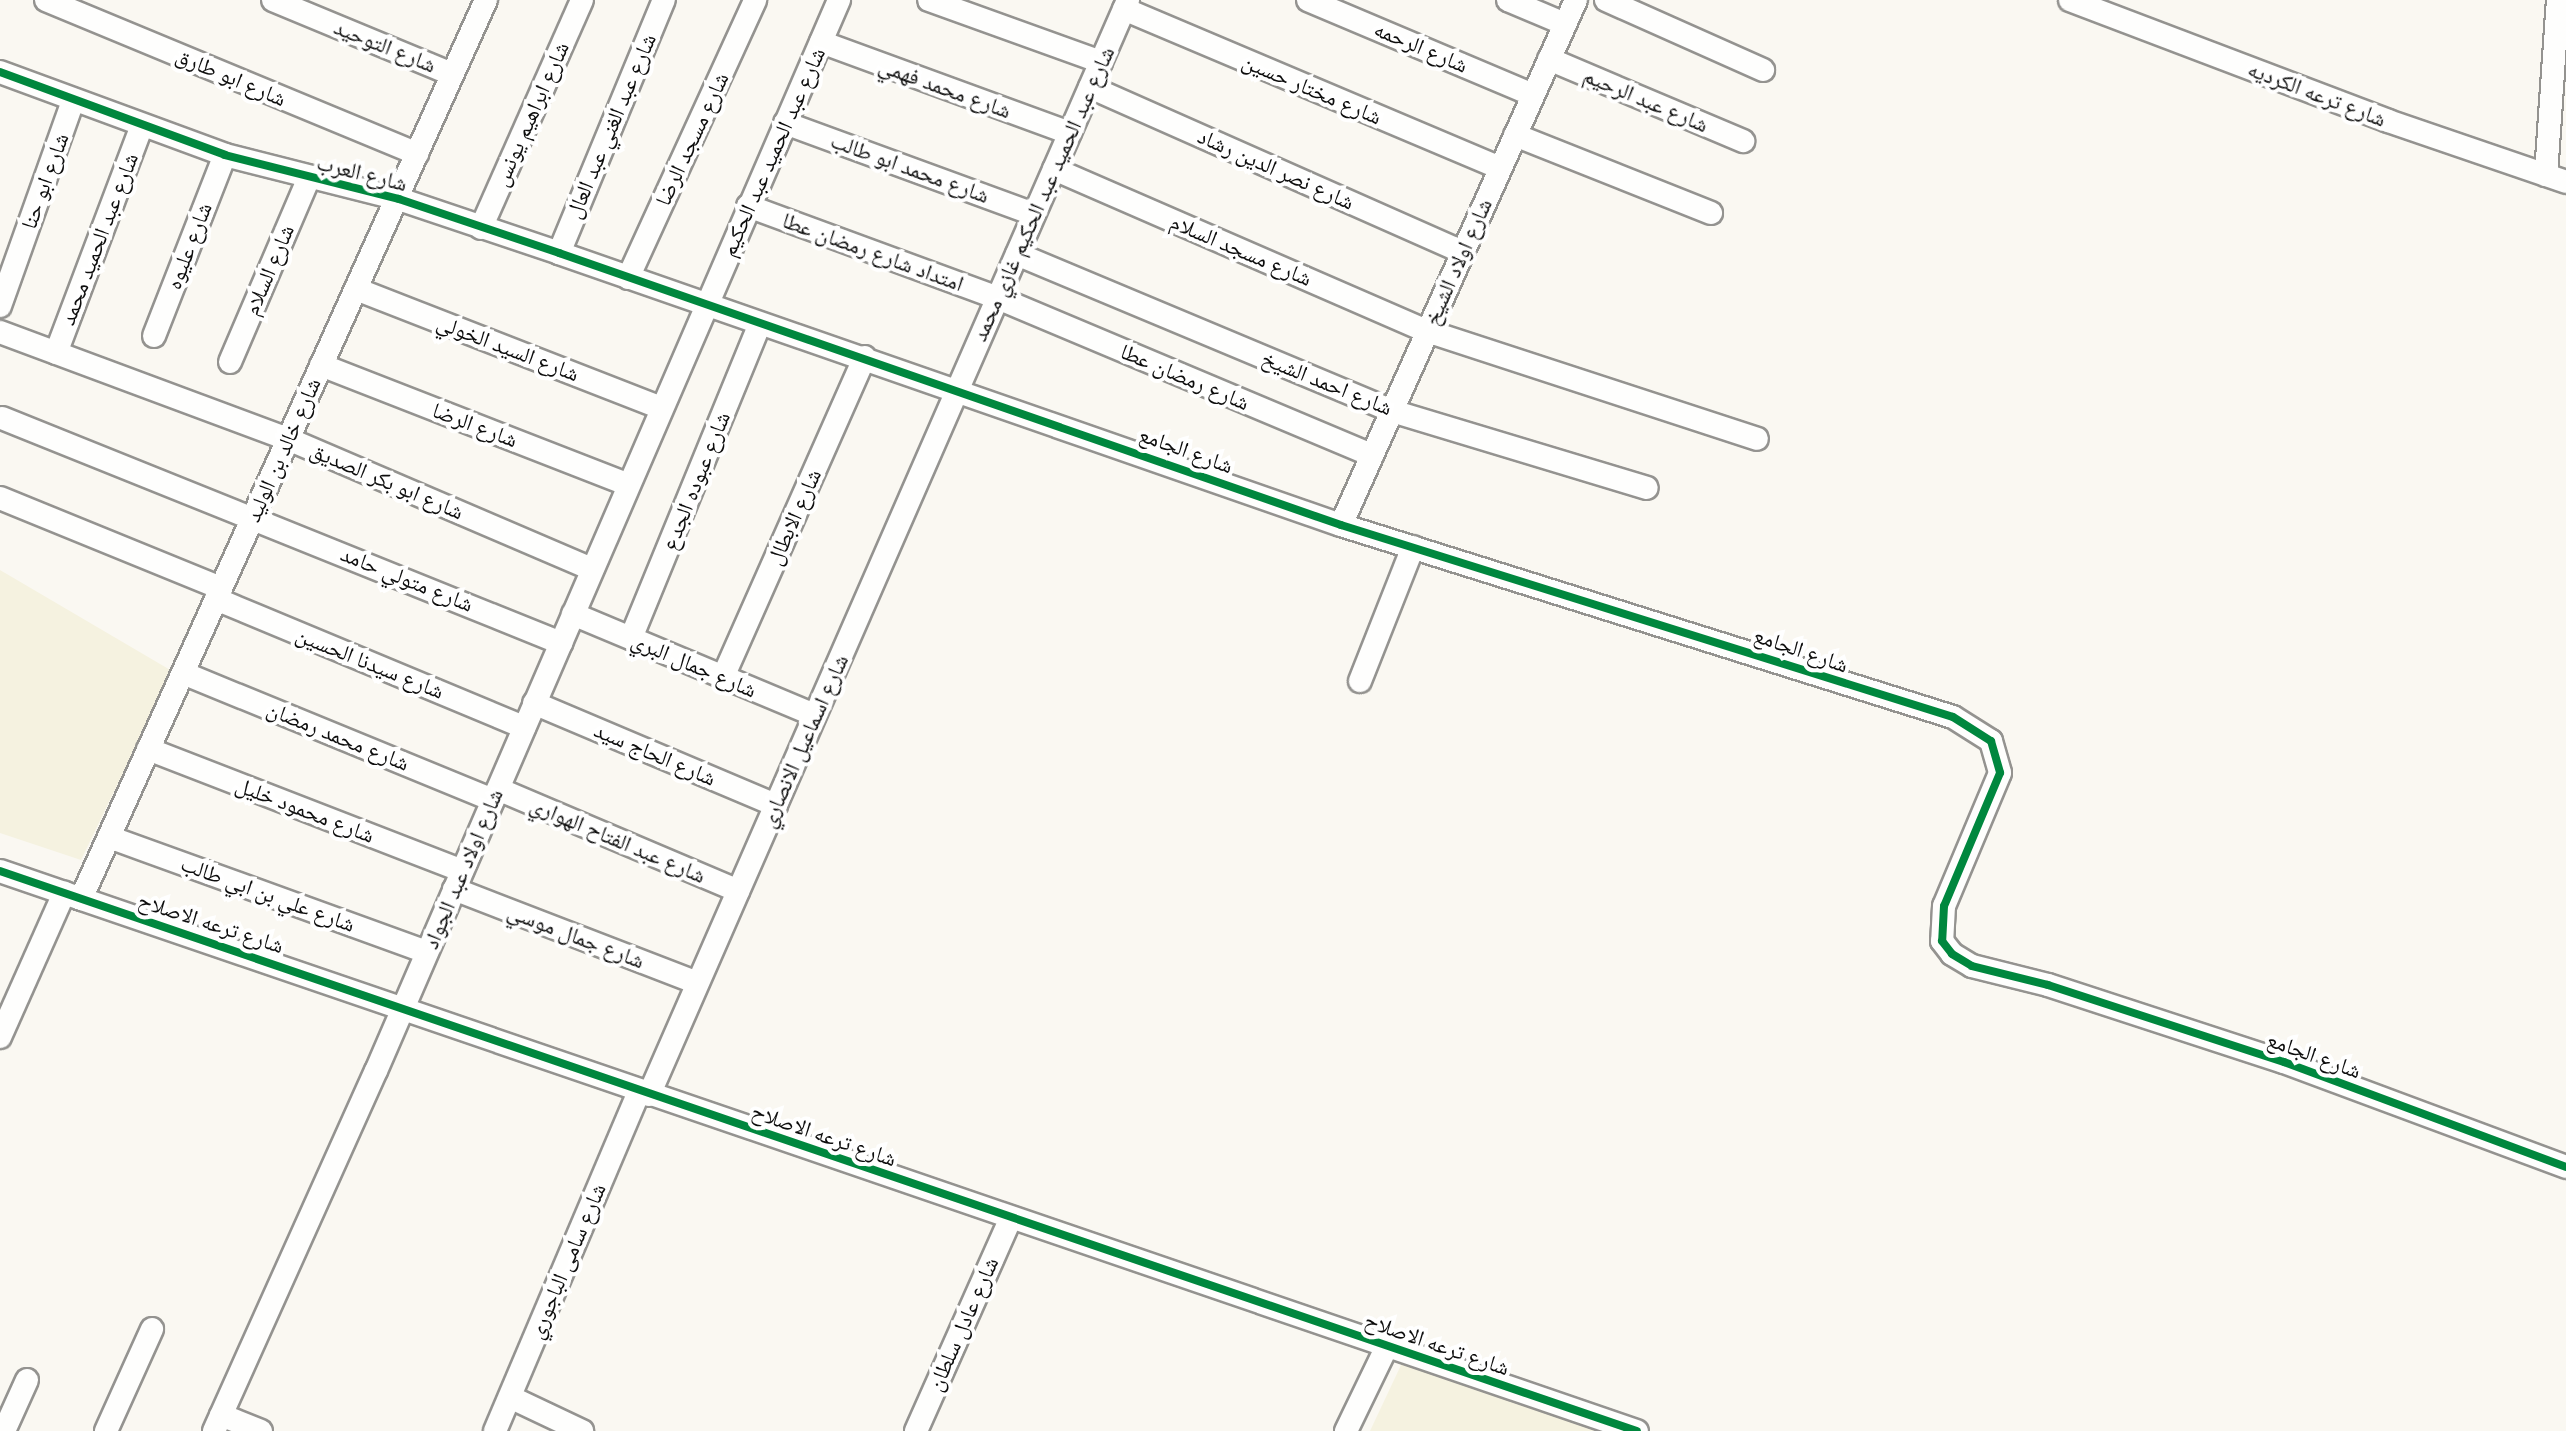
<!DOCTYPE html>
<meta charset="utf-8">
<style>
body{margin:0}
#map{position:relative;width:2566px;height:1431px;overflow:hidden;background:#faf8f2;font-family:"Times New Roman","Noto Naskh Arabic",serif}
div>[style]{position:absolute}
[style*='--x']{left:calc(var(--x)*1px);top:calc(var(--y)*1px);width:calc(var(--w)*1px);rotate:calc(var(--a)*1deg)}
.farmland>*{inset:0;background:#f5f2e0}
.roads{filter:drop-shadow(2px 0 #949390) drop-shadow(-2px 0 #949390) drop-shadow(0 2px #949390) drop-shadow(0 -2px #949390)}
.minor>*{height:22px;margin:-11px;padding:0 11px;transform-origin:11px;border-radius:11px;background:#fefefd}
.cycleway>*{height:8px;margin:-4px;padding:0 4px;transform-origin:4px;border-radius:4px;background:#00873e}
span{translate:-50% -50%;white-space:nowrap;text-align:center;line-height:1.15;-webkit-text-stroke:8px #fff;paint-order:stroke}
.street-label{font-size:22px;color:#0d0d0d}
</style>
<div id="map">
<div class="farmland">
<div style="clip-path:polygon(0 570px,172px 671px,81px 860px,0 833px)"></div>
<div style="clip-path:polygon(1402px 1363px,1614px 1431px,1370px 1431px)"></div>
</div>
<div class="roads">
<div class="minor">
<div style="--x:46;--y:0;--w:402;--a:22.5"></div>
<div style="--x:273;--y:0;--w:194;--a:22.5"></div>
<div style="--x:929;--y:0;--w:183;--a:19.8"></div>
<div style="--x:1308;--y:0;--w:244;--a:22.9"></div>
<div style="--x:1508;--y:0;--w:62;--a:22.8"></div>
<div style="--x:1606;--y:0;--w:172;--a:24"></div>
<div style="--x:2070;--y:0;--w:340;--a:20.8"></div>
<div style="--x:2388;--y:121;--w:188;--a:18.9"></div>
<div style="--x:1124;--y:9;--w:408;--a:22.9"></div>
<div style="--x:821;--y:42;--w:265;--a:20.1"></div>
<div style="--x:1549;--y:59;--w:211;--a:22.9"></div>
<div style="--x:0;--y:72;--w:240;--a:20.2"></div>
<div style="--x:225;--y:155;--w:179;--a:14.2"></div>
<div style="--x:399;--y:199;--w:169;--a:18.6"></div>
<div style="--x:559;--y:253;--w:828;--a:19.18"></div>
<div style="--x:1341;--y:525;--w:641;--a:17.42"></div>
<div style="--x:1953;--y:717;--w:45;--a:32.3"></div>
<div style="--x:1991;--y:741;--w:33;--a:74"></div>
<div style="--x:2000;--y:773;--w:144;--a:112.8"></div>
<div style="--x:1944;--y:906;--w:35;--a:93"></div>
<div style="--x:1942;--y:941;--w:16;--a:52"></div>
<div style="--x:1952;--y:954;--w:23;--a:31"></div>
<div style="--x:1972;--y:966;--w:78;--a:14"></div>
<div style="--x:2048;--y:985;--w:248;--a:18.1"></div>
<div style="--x:2284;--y:1062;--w:301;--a:20.4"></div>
<div style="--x:1090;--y:87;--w:408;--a:23.9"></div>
<div style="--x:785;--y:123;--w:265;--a:20.1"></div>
<div style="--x:1515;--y:135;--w:211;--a:21.7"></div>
<div style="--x:1054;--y:169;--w:407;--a:23.5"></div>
<div style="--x:1427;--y:331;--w:347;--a:18.1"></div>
<div style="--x:2546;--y:175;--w:175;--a:-86.1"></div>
<div style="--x:748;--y:206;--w:266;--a:20.2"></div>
<div style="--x:998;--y:298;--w:406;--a:22.8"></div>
<div style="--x:481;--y:228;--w:249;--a:-66.1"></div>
<div style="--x:559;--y:253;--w:274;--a:-67.5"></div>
<div style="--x:1017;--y:254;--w:407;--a:22.7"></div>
<div style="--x:1392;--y:411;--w:266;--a:16.8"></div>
<div style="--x:628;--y:278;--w:306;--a:-65.4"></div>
<div style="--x:356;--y:289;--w:327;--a:21.3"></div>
<div style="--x:0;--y:306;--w:218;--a:-70.4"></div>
<div style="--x:0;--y:332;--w:307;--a:20.4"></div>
<div style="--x:288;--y:439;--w:331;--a:23.2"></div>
<div style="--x:154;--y:336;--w:194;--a:-68.6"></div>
<div style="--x:56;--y:353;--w:243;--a:-69.3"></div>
<div style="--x:230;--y:362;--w:200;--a:-66.8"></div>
<div style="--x:321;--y:365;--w:330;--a:21.3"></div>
<div style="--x:2;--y:418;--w:603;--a:21.93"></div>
<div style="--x:0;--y:498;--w:239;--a:22.2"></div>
<div style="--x:1341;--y:525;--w:575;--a:-65.89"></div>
<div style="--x:216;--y:599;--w:334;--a:22.6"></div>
<div style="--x:573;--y:614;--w:262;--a:22.7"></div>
<div style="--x:631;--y:638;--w:339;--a:-67.7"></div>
<div style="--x:183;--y:673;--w:335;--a:22.3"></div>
<div style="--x:723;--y:677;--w:350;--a:-66.1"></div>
<div style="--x:1360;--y:681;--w:144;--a:-68.4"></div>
<div style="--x:534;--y:703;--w:263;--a:22.9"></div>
<div style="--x:148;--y:749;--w:337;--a:21.2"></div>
<div style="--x:498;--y:789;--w:261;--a:23"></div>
<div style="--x:109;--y:837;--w:338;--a:19.9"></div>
<div style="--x:0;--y:871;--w:1730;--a:18.89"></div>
<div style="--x:454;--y:889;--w:261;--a:21.1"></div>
<div style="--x:81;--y:899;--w:986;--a:-65.75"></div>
<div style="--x:0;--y:1037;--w:158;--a:-66"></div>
<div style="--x:649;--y:1095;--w:1195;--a:-66.37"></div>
<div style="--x:510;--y:1397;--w:80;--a:25.3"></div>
<div style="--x:221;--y:1415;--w:43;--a:21.8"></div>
<div style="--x:4;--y:1431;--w:56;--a:-65.7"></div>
<div style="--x:106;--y:1431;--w:112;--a:-65.7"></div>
<div style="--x:214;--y:1431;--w:395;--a:-65.8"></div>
<div style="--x:376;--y:1071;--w:1167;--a:-66.62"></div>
<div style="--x:495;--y:1431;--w:368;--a:-67"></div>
<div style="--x:916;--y:1431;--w:233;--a:-66"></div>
<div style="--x:1346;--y:1431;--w:94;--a:-64.2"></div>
</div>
</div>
<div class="cycleway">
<div style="--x:0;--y:72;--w:240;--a:20.2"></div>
<div style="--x:225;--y:155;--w:179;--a:14.2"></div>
<div style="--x:399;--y:199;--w:169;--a:18.6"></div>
<div style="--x:559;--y:253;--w:828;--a:19.18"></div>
<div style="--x:1341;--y:525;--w:641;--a:17.42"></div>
<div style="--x:1953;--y:717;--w:45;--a:32.3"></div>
<div style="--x:1991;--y:741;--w:33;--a:74"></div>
<div style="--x:2000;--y:773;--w:144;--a:112.8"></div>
<div style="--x:1944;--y:906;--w:35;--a:93"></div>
<div style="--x:1942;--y:941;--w:16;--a:52"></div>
<div style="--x:1952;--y:954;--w:23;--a:31"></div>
<div style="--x:1972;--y:966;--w:78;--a:14"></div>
<div style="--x:2048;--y:985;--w:248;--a:18.1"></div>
<div style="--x:2284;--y:1062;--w:301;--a:20.4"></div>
<div style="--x:0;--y:871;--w:1730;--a:18.89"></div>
</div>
<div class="street-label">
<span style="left:385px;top:46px;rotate:22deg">شارع التوحيد</span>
<span style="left:1421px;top:47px;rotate:23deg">شارع الرحمه</span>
<span style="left:231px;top:77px;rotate:23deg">شارع ابو طارق</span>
<span style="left:945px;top:88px;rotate:20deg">شارع محمد فهمي</span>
<span style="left:1312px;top:89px;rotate:23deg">شارع مختار حسين</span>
<span style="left:2317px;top:94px;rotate:21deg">شارع ترعه الكرديه</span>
<span style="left:1646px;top:100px;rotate:23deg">شارع عبد الرحيم</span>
<span style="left:531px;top:114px;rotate:-66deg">شارع ابراهيم يونس</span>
<span style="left:611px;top:126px;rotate:-67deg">شارع عبد الغني عبد العال</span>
<span style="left:692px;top:139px;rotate:-65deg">شارع مسجد الرضا</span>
<span style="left:773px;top:152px;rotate:-66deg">شارع عبد الحميد عبد الحكيم</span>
<span style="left:910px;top:168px;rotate:20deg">شارع محمد ابو طالب</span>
<span style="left:1276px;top:169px;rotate:24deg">شارع نصر الدين رشاد</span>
<span style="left:362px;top:173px;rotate:14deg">شارع العرب</span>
<span style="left:45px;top:181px;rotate:-70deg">شارع ابو حنا</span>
<span style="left:1043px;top:194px;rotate:-66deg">شارع عبد الحميد عبد الحكيم غازي محمد</span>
<span style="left:99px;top:239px;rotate:-69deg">شارع عبد الحميد محمد</span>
<span style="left:189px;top:246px;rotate:-69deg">شارع عليوه</span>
<span style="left:1241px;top:250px;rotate:23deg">شارع مسجد السلام</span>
<span style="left:873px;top:252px;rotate:20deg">امتداد شارع رمضان عطا</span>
<span style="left:1458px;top:262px;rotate:-66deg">شارع اولاد الشيخ</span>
<span style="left:269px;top:270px;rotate:-67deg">شارع السلام</span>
<span style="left:508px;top:348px;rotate:21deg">شارع السيد الخولي</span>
<span style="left:1185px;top:377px;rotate:23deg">شارع رمضان عطا</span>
<span style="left:1327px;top:383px;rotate:22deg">شارع احمد الشيخ</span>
<span style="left:475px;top:425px;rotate:21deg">شارع الرضا</span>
<span style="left:283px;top:450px;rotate:-66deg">شارع خالد بن الوليد</span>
<span style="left:1186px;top:450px;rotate:20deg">شارع الجامع</span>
<span style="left:387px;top:481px;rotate:23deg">شارع ابو بكر الصديق</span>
<span style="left:696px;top:481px;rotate:-68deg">شارع عبوده الجدع</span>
<span style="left:794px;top:517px;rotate:-66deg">شارع الابطال</span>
<span style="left:407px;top:579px;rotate:22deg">شارع متولي حامد</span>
<span style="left:1801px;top:650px;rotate:19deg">شارع الجامع</span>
<span style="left:370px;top:663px;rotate:22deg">شارع سيدنا الحسين</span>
<span style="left:694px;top:665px;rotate:23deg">شارع جمال البري</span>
<span style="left:338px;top:736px;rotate:22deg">شارع محمد رمضان</span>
<span style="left:804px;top:741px;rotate:-66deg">شارع اسماعيل الانصاري</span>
<span style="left:655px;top:754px;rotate:23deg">شارع الحاج سيد</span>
<span style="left:305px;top:810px;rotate:21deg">شارع محمود خليل</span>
<span style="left:618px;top:840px;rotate:23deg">شارع عبد الفتاح الهواري</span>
<span style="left:463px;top:869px;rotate:-67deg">شارع اولاد عبد الجواد</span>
<span style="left:268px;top:894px;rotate:20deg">شارع علي بن ابي طالب</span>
<span style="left:211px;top:923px;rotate:18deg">شارع ترعه الاصلاح</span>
<span style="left:576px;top:936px;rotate:21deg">شارع جمال موسي</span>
<span style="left:2314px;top:1055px;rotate:20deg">شارع الجامع</span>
<span style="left:824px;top:1135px;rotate:19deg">شارع ترعه الاصلاح</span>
<span style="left:567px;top:1261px;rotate:-67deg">شارع سامى الباجوري</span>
<span style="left:963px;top:1324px;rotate:-66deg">شارع عادل سلطان</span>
<span style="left:1437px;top:1344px;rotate:19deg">شارع ترعه الاصلاح</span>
</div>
</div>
